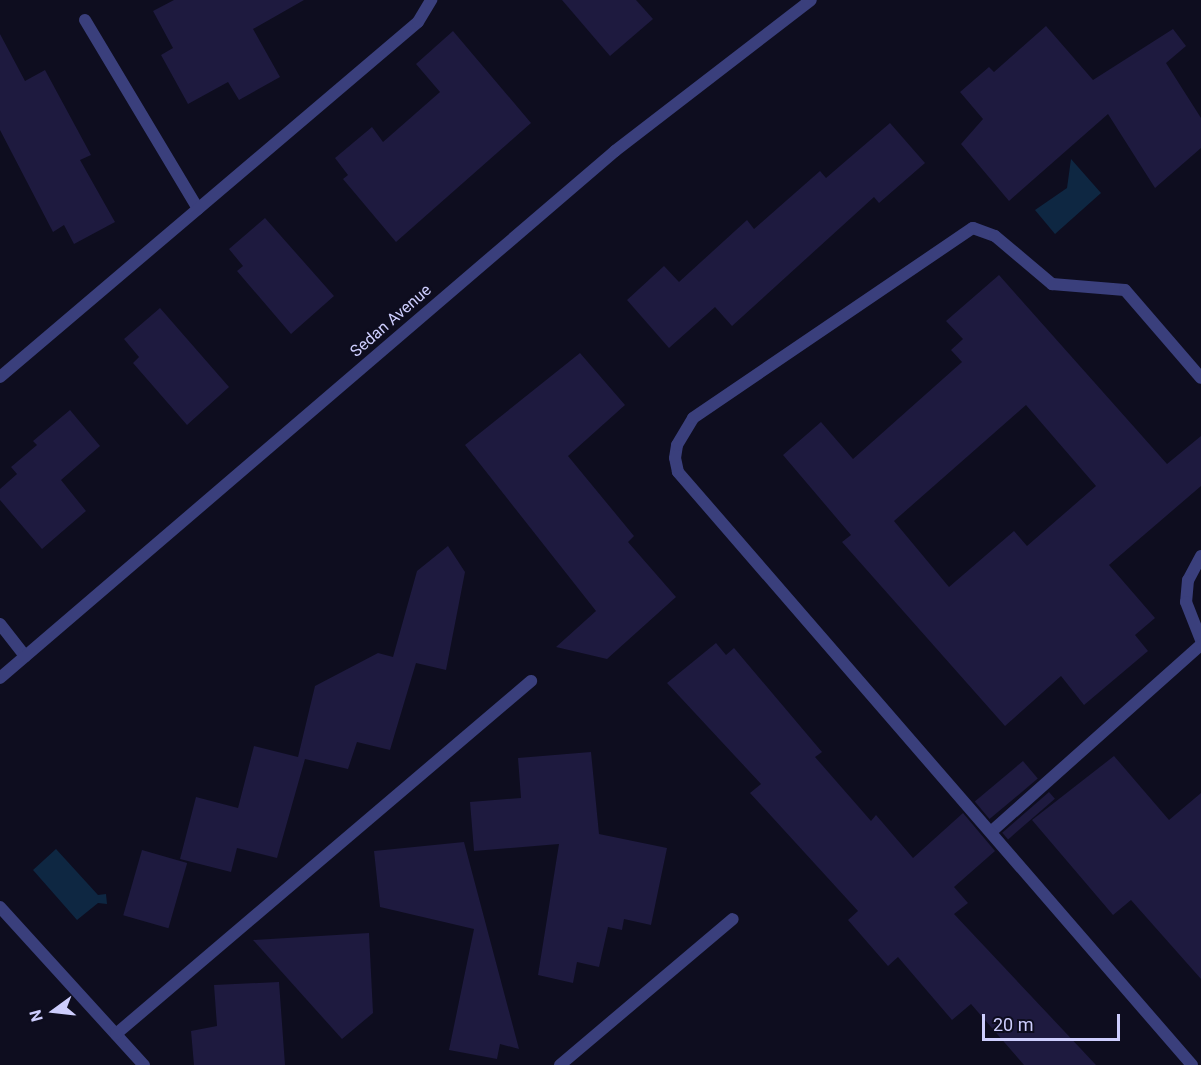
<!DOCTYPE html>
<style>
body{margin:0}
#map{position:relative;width:1201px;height:1065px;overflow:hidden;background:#0e0d1f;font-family:Roboto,sans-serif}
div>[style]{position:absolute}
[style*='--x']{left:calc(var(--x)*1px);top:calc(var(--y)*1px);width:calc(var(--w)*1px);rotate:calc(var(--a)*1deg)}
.water>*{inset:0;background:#0e2742}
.building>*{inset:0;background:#1e1a3f;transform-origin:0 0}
.minor>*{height:12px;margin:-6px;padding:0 6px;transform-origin:6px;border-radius:6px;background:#3a3f7c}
span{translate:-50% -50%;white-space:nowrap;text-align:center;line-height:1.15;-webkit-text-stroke:4.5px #0e0d1f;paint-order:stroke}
.street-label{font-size:16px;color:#cdcdfd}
.north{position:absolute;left:24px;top:981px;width:60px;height:60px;-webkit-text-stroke:4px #0e0d1f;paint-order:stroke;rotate:255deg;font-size:16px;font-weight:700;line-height:24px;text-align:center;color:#cdcdfd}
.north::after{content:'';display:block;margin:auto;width:21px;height:27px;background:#cdcdfd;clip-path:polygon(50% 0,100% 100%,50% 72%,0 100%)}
.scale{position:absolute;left:982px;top:1014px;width:138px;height:27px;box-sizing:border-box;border:3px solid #cdcdfd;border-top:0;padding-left:8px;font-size:18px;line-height:21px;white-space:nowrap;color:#cdcdfd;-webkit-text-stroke:4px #0e0d1f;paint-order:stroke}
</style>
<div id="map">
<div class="water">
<div style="clip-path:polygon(1071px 159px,1101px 193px,1055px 234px,1035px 210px,1067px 188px)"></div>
<div style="clip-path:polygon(56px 849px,98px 895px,106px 894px,107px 904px,98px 903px,77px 920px,33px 870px)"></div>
</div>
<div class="building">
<div style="clip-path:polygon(174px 0,304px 0,253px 29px,280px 77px,239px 100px,228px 82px,188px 104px,161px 55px,173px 48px,153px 11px)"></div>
<div style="clip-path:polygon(562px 0,636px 0,653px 19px,610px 56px)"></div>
<div style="clip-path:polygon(1046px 26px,1093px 80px,1173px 29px,1186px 46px,1166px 63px,1201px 118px,1201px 148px,1155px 188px,1108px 114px,1009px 201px,961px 144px,983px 119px,960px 92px,989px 67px,994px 72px)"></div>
<div style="clip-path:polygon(453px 31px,531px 123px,396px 242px,343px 179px,348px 175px,335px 158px,372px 127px,383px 142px,440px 92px,416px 64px)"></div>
<div style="clip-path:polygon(0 34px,25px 81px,45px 70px,91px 155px,80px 160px,115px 222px,74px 244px,64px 225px,53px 232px,0 130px)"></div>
<div style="clip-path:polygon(890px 123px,925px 163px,879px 203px,874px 197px,732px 326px,715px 307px,669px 348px,627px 300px,664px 266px,679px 282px,747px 220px,754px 229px,820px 171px,826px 178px)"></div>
<div style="clip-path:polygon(265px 218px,334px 296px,291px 334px,237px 271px,243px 266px,229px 249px)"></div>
<div style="clip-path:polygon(evenodd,999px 275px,1167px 464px,1201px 436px,1201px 486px,1109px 565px,1155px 618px,1135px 635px,1148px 651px,1084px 705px,1061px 676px,1005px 726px,842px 542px,851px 535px,783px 455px,821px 422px,853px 459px,962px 362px,951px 350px,963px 339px,946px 321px,999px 275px,1026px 405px,1096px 486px,1027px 546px,1014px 531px,949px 587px,894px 521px,1026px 405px)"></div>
<div style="clip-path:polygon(160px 308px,229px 387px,187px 425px,133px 363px,139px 357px,124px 339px)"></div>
<div style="clip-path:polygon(580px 353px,625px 405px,568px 456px,634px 536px,628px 542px,676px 597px,607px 659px,556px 647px,596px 611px,465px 445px)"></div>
<div style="clip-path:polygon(70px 410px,100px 446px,61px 480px,86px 511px,42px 549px,0 500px,0 489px,17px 474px,11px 467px,37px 445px,33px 441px)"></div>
<div style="clip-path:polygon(448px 546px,465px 572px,446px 670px,416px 663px,390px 750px,357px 742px,348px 769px,305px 759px,277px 858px,237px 848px,231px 872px,180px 859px,196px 797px,238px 808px,254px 746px,298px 757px,315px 686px,378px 653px,393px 657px,417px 571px)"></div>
<div style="clip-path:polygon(716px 643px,726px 655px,734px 648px,822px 752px,815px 757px,871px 821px,876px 815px,913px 858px,963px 813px,995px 851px,954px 887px,968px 903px,954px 914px,1096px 1065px,1024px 1065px,971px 1004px,952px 1020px,898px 957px,888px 966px,848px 920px,858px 911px,750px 793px,761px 784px,667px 683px)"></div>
<div style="clip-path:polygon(591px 752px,599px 834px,667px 848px,651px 925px,624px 919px,622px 930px,608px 927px,599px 967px,577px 962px,573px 983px,538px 975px,559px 844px,474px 851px,470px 802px,521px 798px,518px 758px)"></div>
<div style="clip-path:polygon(1114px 756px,1169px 820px,1201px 793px,1201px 979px,1131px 900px,1113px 915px,1032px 820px)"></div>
<div style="left:1023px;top:761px;width:23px;height:63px;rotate:50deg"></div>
<div style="left:1049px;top:792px;width:9px;height:62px;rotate:49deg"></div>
<div style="clip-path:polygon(464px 842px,519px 1049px,500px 1044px,497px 1059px,449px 1050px,474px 929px,380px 907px,374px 851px)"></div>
<div style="left:142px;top:850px;width:47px;height:68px;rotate:16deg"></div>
<div style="clip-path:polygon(369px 933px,373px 1013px,342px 1039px,253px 940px)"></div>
<div style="clip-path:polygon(279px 982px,285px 1065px,194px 1065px,191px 1031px,217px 1026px,214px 985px)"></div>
</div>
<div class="minor">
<div style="--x:85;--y:20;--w:220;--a:59.1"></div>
<div style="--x:0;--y:377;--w:548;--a:-40.34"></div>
<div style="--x:418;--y:22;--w:26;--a:-59"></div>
<div style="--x:1201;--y:556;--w:27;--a:118"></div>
<div style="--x:1188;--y:580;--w:22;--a:95"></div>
<div style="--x:1186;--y:602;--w:41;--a:68.5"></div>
<div style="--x:0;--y:624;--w:41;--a:52"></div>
<div style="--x:0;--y:678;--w:810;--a:-40.59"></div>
<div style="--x:615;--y:151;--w:247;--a:-37.6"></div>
<div style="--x:992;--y:831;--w:280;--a:-41.7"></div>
<div style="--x:0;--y:907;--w:214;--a:47.7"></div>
<div style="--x:116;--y:1034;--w:545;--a:-40.38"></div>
<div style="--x:560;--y:1065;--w:226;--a:-40.2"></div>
<div style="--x:1192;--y:1065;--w:785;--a:-130.92"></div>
<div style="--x:678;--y:472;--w:14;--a:-102"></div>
<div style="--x:675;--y:458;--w:13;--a:-81"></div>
<div style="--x:677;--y:445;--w:31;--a:-59"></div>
<div style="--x:693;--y:418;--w:338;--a:-34.2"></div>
<div style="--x:973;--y:228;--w:23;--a:20"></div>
<div style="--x:995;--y:236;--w:75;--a:40.1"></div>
<div style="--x:1052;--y:284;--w:73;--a:4.7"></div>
<div style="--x:1125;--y:290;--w:116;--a:49.2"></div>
</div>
<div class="street-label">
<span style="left:391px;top:321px;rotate:-41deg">Sedan Avenue</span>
</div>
<div class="north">N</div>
<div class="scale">20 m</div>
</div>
